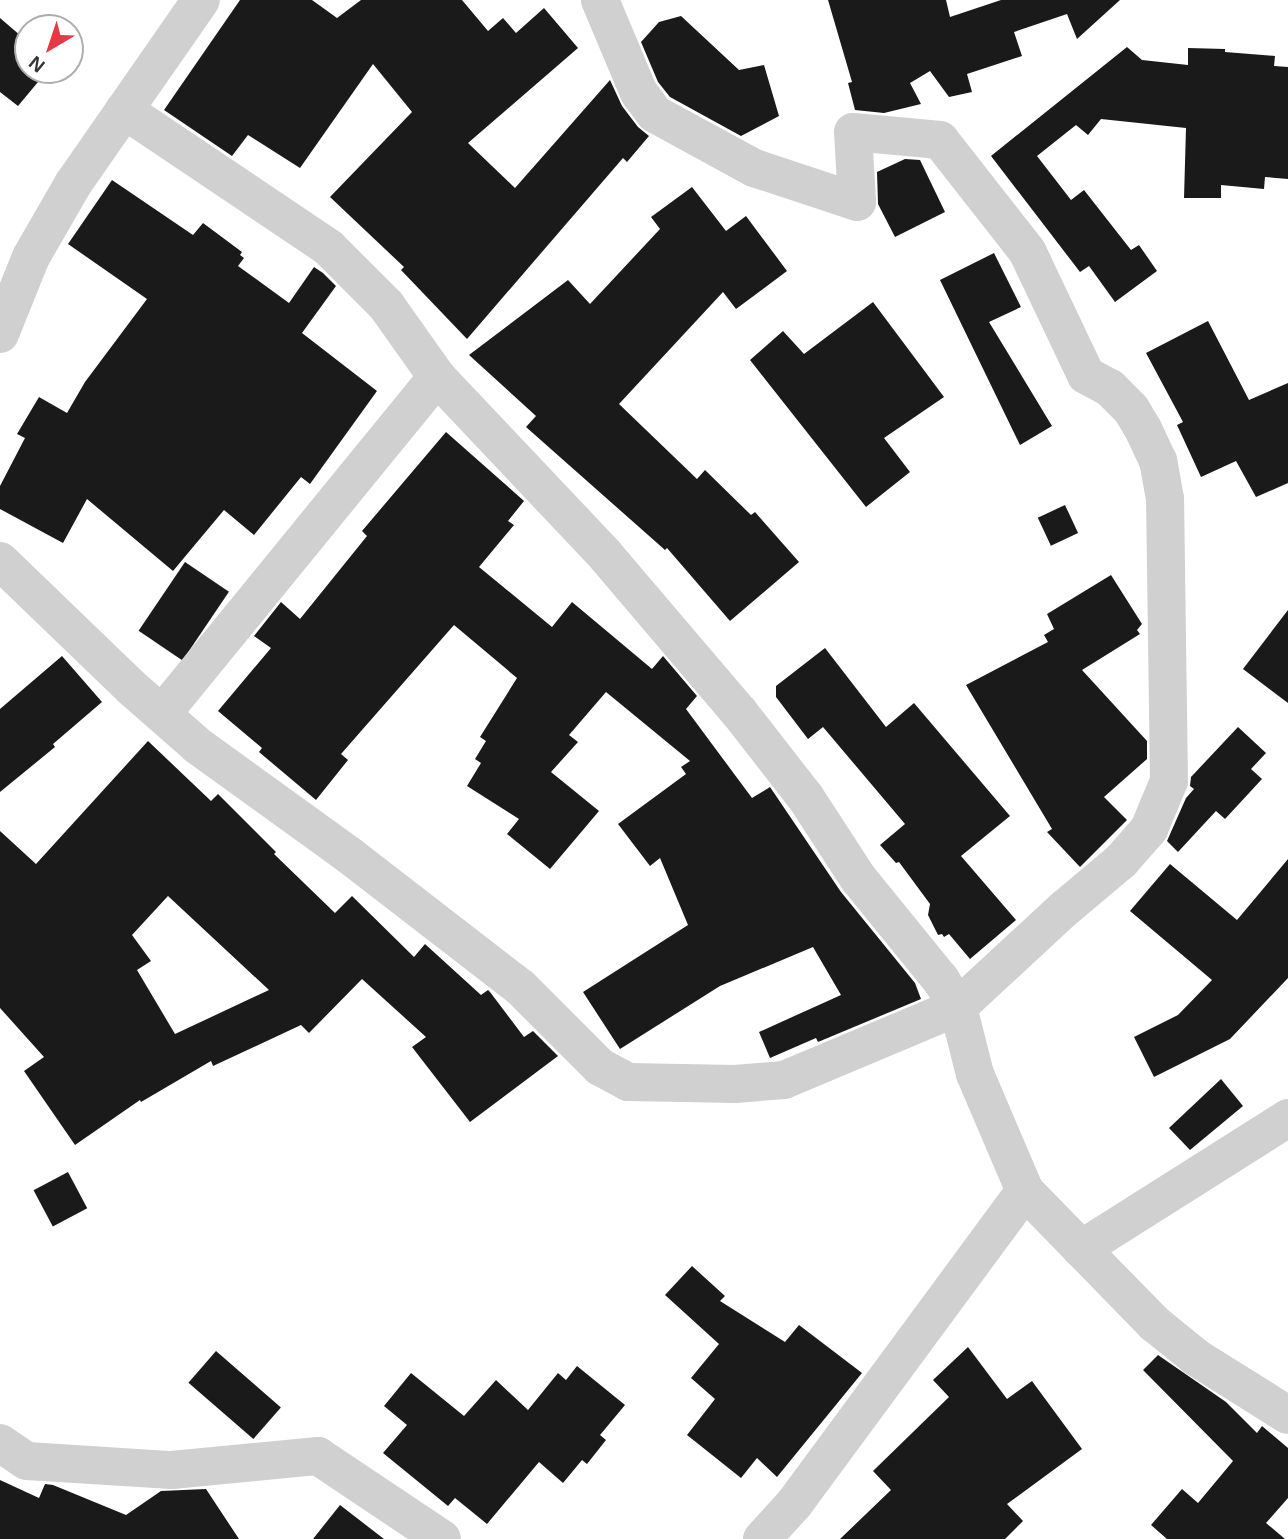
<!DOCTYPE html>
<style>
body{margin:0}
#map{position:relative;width:1288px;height:1539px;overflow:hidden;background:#fff;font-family:Arial,sans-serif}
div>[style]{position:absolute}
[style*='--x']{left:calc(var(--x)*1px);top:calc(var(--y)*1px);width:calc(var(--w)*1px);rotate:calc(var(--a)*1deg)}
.building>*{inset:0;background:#1a1a1a;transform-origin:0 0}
.minor>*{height:38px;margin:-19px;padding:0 19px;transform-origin:19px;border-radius:19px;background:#d0d0d0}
span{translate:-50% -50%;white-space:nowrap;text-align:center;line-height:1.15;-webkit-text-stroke:7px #fff;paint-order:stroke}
.north{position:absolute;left:14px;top:14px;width:70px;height:70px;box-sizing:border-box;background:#fff;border:2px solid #adadad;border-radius:50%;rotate:219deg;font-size:19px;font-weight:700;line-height:28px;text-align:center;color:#333}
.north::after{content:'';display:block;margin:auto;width:24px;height:32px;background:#e63946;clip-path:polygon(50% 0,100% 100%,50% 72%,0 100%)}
</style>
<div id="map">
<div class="building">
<div style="clip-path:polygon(240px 0,312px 0,337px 18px,361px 0,462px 0,488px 31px,503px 18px,516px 33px,544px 8px,578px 48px,468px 143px,515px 188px,610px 80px,622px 106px,638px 127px,649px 136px,627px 162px,623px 158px,467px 339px,401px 270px,404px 267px,330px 197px,412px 112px,373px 64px,300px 168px,248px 135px,232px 156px,164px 110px)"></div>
<div style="clip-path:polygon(828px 0,946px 0,950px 17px,1001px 0,1120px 0,1077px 39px,1067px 14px,1014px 32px,1022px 56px,967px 74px,972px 92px,949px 97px,930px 71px,910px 83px,921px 104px,884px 113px,855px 110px,848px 83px,852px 82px)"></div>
<div style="clip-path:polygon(681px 16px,739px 70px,764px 65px,779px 116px,741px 136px,670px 97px,658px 82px,641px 42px,659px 22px)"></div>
<div style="clip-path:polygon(0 18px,28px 42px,28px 70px,48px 70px,18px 106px,0 92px)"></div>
<div style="clip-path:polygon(1127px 47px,1142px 60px,1188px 65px,1188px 48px,1225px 49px,1225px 52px,1275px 56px,1274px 66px,1288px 67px,1288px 179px,1265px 177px,1264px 189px,1221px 185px,1221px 198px,1184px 198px,1186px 128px,1101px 119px,1088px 135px,1076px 125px,1037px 156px,1071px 200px,1084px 190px,1131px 250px,1139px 245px,1157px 271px,1115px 302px,1089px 266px,1080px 272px,991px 156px)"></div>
<div style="clip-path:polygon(905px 159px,920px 160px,945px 212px,895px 237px,878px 204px,877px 172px)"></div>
<div style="clip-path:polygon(112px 180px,193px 235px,203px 223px,242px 252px,240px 255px,244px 258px,238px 266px,289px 303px,314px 267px,323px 273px,336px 286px,302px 333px,377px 391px,310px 484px,301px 477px,254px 535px,224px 510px,173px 571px,87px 499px,63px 543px,0 509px,0 486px,25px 438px,17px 434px,39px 397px,67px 413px,85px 382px,147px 299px,68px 244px)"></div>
<div style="clip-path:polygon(692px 187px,726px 231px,746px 216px,787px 271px,736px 309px,723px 292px,619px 404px,697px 479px,705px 470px,751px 515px,755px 512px,799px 562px,730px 621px,667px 548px,665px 550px,526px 427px,536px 416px,469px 355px,568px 280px,590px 304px,660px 229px,651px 217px)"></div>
<div style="clip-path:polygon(994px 253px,1021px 307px,989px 322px,1052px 426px,1020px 445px,940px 280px)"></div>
<div style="clip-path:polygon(873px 302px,944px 397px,884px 438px,910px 472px,866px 507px,750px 360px,783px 331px,804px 354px)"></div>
<div style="clip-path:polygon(1208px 321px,1249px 400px,1288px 383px,1288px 483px,1256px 497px,1236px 461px,1201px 477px,1177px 425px,1183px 422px,1146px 353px)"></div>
<div style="clip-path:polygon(446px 432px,524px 501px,508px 521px,514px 525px,479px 567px,552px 627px,572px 602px,652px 669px,663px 656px,697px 696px,686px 709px,752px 798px,770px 787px,841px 892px,915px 983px,921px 999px,818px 1042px,816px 1038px,770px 1058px,759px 1032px,841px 995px,813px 947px,720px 986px,620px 1049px,583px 992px,688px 925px,660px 858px,650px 866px,618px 824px,686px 774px,681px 767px,690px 761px,606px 692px,569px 735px,578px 742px,551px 772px,599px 811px,550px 869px,507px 834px,519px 819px,467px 786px,481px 763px,475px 759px,486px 741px,480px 737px,517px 678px,454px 625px,341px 754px,348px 760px,316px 800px,259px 752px,262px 748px,218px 711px,271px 648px,254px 636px,281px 602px,300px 619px,367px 536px,362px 531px)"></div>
<div style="left:1065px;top:505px;width:31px;height:30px;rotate:65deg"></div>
<div style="left:185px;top:562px;width:53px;height:83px;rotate:34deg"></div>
<div style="clip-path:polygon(1111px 575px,1142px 624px,1137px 630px,1140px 634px,1082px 670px,1147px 741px,1147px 759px,1104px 797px,1127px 820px,1080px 867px,1047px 832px,1052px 829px,966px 685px,1048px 642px,1044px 635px,1054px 629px,1047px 614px)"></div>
<div style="clip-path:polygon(1288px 610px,1288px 703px,1243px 669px)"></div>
<div style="clip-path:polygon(825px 648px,886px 727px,914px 703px,1010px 816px,961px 856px,1016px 920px,970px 959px,949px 934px,944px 937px,942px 934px,938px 935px,928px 915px,930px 904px,899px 862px,896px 863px,880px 845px,905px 824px,823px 727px,808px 739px,776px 697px,776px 686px)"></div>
<div style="clip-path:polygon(62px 656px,102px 702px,53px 744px,55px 747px,0 792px,0 709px)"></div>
<div style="clip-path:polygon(1238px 727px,1266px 753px,1251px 769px,1262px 779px,1225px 819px,1216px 811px,1178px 852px,1167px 841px,1186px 798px,1194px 789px,1190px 786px,1191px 777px)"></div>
<div style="clip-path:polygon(evenodd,148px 741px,211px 801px,218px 794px,276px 852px,274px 854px,335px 913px,352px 896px,414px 957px,425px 944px,481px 995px,488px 990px,490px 992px,524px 1037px,533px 1031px,558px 1056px,470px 1122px,412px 1047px,426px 1037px,362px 979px,309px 1033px,301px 1025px,213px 1066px,211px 1061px,141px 1102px,140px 1100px,75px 1145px,24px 1071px,44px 1057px,0 1008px,0 831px,36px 864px,148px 741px,168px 896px,269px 990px,175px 1034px,137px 970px,151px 961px,132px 935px,168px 896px)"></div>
<div style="clip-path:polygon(1288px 859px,1288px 978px,1230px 1039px,1154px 1077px,1134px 1037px,1178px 1015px,1212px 980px,1130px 911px,1170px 864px,1237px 920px)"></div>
<div style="clip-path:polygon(1221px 1079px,1243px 1106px,1190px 1150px,1169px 1128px)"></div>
<div style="left:68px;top:1172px;width:41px;height:39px;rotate:62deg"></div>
<div style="clip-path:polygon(692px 1266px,725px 1296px,720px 1301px,785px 1342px,799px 1325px,862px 1373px,777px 1477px,757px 1458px,741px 1478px,687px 1435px,715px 1399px,691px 1378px,719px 1344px,665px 1295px)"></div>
<div style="clip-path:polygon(968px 1347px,1007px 1399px,1032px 1381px,1082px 1449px,1007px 1504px,1023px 1521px,1005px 1539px,840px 1539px,891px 1490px,873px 1471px,949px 1397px,933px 1380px)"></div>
<div style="left:216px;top:1351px;width:86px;height:42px;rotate:41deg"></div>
<div style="clip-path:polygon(1158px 1355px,1226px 1402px,1257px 1433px,1262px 1426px,1288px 1448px,1288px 1498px,1266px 1523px,1285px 1539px,1167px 1539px,1151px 1525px,1182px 1489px,1198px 1503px,1233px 1461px,1143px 1370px)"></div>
<div style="clip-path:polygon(577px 1366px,625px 1405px,600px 1435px,606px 1440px,587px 1464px,582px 1460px,563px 1483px,539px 1462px,487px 1524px,455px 1498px,448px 1506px,383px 1453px,407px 1425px,384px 1406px,411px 1373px,464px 1416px,496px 1380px,528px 1410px,558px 1373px,566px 1380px)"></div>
<div style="clip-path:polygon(0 1480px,39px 1498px,45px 1484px,53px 1485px,126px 1515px,161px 1491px,206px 1489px,239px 1539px,0 1539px)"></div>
<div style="clip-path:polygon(340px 1505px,384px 1539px,313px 1539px)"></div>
</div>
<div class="minor">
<div style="--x:124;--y:110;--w:247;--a:33.9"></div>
<div style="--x:329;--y:248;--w:81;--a:45"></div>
<div style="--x:386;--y:305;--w:88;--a:54.7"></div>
<div style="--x:437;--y:377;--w:246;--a:46.6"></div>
<div style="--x:606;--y:556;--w:205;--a:49.6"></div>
<div style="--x:739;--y:712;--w:109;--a:52.1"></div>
<div style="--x:806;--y:798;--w:95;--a:57"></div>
<div style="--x:858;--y:878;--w:132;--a:50.9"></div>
<div style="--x:941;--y:980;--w:32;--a:58"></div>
<div style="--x:958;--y:1007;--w:69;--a:75.8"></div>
<div style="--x:975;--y:1074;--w:127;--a:66.9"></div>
<div style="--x:1025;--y:1191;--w:186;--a:45.7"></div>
<div style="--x:1155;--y:1324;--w:54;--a:39"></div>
<div style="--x:1197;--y:1358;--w:107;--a:32.1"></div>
<div style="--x:0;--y:334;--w:83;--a:-68.1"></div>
<div style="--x:31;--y:257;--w:84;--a:-60.1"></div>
<div style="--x:73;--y:184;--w:224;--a:-55.2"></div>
<div style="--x:0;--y:561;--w:183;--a:43.9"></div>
<div style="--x:132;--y:688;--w:88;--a:41.3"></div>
<div style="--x:198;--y:746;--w:186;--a:35.8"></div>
<div style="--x:349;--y:855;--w:216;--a:37.7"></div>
<div style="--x:520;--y:987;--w:113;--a:45"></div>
<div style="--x:600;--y:1067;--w:32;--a:28"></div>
<div style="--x:628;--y:1082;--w:107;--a:1.1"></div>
<div style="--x:735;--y:1084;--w:49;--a:-4.7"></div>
<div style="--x:784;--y:1080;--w:189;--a:-22.8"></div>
<div style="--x:958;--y:1007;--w:144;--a:-42.8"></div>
<div style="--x:1064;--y:909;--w:75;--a:-40.1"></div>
<div style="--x:1121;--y:861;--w:43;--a:-48.8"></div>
<div style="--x:1149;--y:829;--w:52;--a:-67.4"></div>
<div style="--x:1169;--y:781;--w:282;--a:-90.8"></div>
<div style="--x:1165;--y:499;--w:39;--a:-100"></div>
<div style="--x:1158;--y:461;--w:35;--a:-115"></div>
<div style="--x:1143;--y:429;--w:23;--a:-121"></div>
<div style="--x:1131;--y:409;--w:30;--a:-135"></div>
<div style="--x:1110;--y:388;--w:27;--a:-152"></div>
<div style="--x:1086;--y:375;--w:137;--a:-115.4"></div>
<div style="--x:1027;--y:251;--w:141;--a:-128.1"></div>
<div style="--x:940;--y:140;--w:87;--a:-174.7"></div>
<div style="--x:853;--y:132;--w:70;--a:86.7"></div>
<div style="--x:857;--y:202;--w:108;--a:-161.7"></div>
<div style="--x:754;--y:168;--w:113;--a:-151.4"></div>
<div style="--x:655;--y:114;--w:26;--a:-127"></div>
<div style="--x:639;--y:93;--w:101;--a:-112.8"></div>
<div style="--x:162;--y:714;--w:435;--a:-50.8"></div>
<div style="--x:1081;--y:1249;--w:245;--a:-32.3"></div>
<div style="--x:0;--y:1443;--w:32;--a:34"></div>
<div style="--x:27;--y:1461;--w:145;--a:3.6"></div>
<div style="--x:172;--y:1470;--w:147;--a:-5.5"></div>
<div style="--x:318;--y:1456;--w:149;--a:33.8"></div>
<div style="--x:762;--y:1539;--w:47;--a:-47.6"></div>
<div style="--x:794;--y:1504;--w:389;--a:-53.6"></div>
</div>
<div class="north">N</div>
</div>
